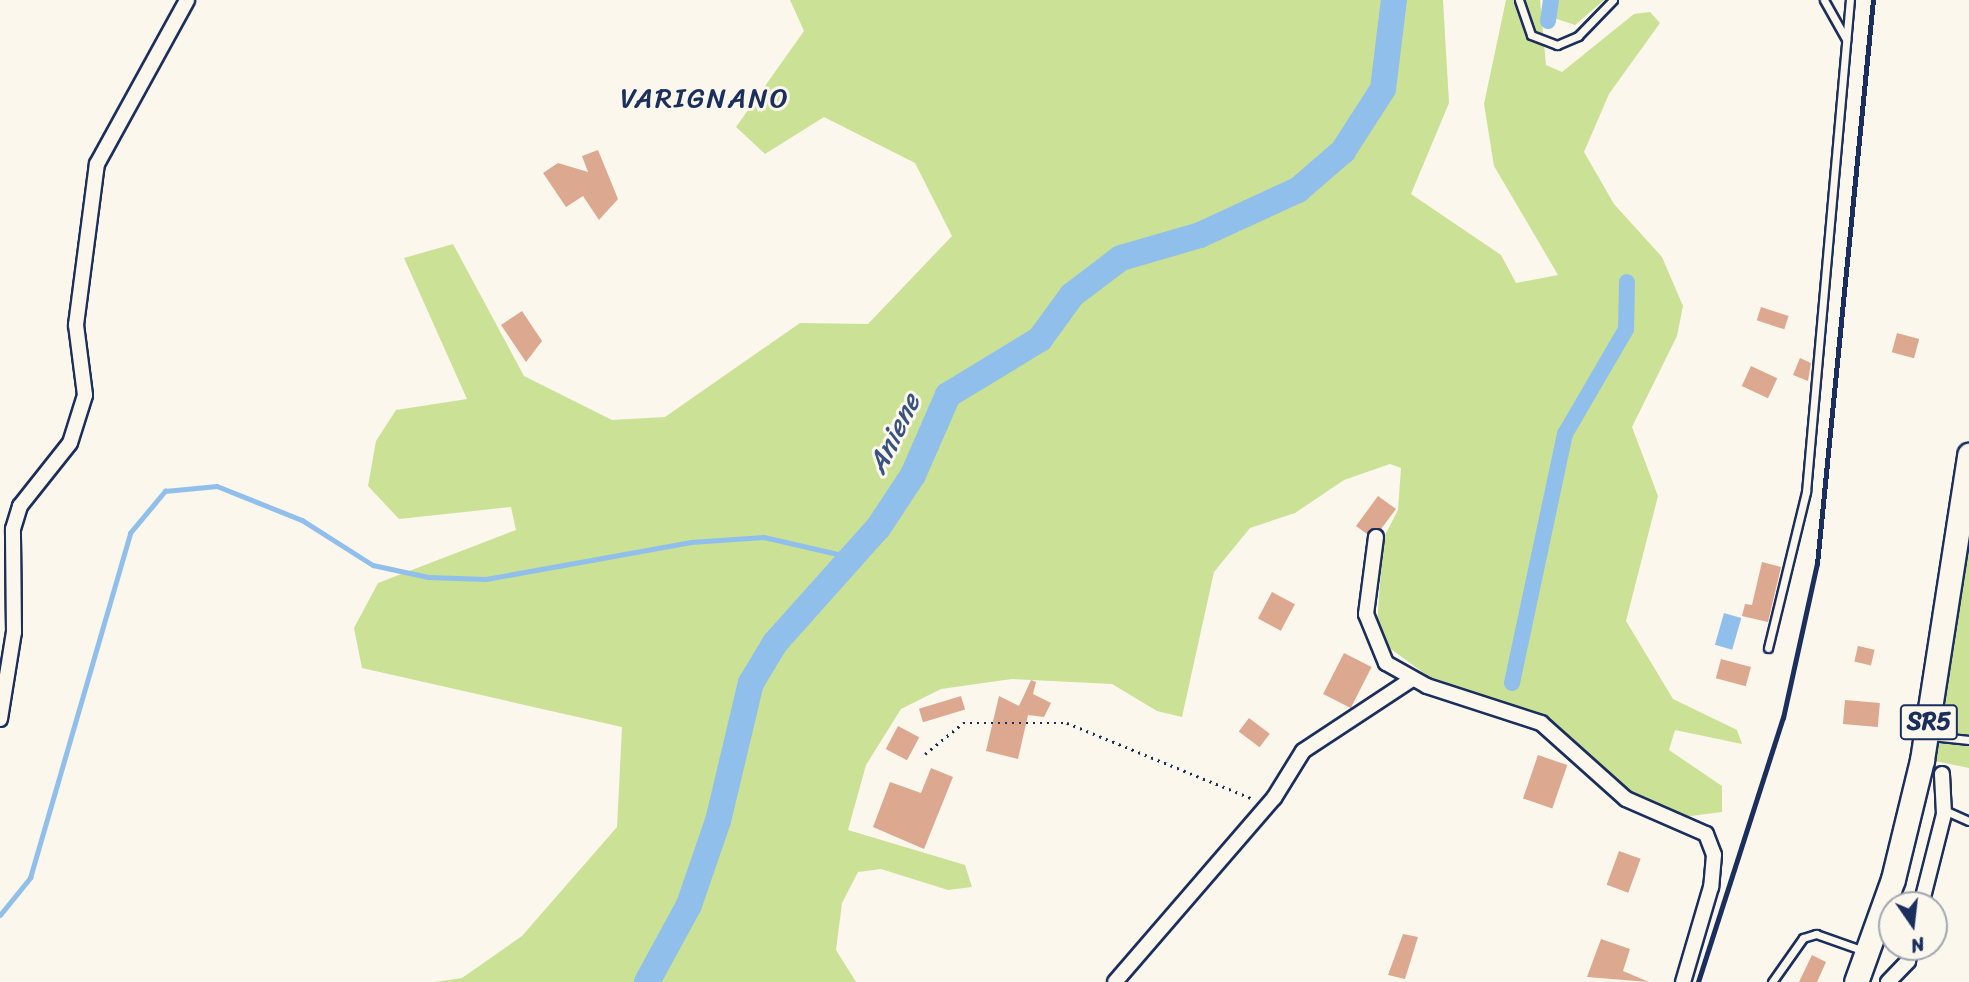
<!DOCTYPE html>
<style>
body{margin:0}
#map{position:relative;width:1969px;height:982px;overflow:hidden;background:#fbf7ec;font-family:Sriracha,sans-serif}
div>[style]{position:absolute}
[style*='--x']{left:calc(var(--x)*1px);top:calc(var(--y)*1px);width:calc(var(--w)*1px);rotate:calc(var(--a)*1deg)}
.green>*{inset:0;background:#cbe196}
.water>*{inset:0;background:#91bfeb;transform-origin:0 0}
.stream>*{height:4.5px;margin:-2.25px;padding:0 2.25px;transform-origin:2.25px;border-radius:2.25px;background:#91bfeb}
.canal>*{height:16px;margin:-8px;padding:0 8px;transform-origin:8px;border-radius:8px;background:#91bfeb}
.river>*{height:26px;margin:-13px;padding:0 13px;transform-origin:13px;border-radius:13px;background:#91bfeb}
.building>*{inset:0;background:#dca88f;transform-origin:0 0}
.path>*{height:2.5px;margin-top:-1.25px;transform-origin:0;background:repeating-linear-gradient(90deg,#1b2f5e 0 2px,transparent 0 7px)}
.roads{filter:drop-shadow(2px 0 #1b2f5e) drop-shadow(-2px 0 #1b2f5e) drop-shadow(0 2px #1b2f5e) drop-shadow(0 -2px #1b2f5e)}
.service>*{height:7px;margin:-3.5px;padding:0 3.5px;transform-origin:3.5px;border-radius:3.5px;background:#fbf7ec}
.minor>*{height:14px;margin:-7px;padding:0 7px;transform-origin:7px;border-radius:7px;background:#fbf7ec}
.primary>*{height:23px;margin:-11.5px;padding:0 11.5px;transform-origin:11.5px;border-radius:11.5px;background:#fbf7ec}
.rail>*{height:4.5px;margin:-2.25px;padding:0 2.25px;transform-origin:2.25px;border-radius:2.25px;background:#1b2f5e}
span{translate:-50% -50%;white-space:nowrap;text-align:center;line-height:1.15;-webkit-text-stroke:6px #fbf7ec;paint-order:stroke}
.shield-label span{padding:2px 5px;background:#fbf7ec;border:2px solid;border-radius:5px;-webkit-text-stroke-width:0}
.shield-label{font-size:24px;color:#1b2f5e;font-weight:700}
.neighbourhood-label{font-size:28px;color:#1b2f5e;letter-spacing:2px}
.water-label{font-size:28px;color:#385381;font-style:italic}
.north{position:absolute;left:1878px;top:891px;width:70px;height:70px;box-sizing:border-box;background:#fbf7ec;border:2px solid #a1a7b3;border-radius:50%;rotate:166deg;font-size:19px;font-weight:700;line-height:28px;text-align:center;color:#1b2f5e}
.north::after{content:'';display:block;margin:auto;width:24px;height:32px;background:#1b2f5e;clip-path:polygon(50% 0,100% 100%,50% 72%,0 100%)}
</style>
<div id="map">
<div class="green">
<div style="clip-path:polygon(790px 0,1443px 0,1449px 103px,1411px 194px,1501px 255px,1516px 283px,1558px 275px,1494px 166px,1484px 104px,1506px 0,1540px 0,1546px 65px,1562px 72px,1634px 14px,1650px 12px,1660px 23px,1609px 94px,1584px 152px,1614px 204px,1662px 257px,1683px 306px,1677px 336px,1632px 427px,1658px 496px,1626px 621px,1673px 699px,1737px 730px,1742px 744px,1675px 730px,1669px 750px,1722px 786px,1722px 812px,1683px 817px,1622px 791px,1562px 731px,1531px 710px,1443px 687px,1384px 644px,1377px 626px,1383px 539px,1398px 510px,1401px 468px,1390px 464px,1344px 480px,1295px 513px,1250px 528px,1214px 572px,1182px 717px,1157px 711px,1112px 684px,1012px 679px,941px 689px,901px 709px,866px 765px,848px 830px,965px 865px,972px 887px,948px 890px,881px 869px,858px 872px,842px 903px,836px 950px,856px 982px,435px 982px,462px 978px,522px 936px,617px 827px,622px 727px,362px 668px,354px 628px,378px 583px,516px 530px,511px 507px,399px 519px,368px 486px,376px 441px,396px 410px,467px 399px,404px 258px,453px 244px,524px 376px,612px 420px,665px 417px,800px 323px,868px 324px,952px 236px,915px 163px,824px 117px,765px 154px,736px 127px,804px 31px)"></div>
<div style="clip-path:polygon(1558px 0,1604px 0,1575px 25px,1554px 18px)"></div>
<div style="clip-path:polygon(1969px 532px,1969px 768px,1935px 761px)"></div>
</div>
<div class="water">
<div style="left:1724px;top:613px;width:18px;height:33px;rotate:16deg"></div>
</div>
<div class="stream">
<div style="--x:0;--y:915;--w:48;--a:-51"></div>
<div style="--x:30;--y:878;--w:359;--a:-73.8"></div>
<div style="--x:130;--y:533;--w:55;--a:-50.2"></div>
<div style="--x:165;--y:491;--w:52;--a:-5.5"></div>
<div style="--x:217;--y:486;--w:92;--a:21.8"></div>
<div style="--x:302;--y:520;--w:84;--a:32.4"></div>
<div style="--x:373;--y:565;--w:56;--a:12.3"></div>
<div style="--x:428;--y:577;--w:58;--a:2"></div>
<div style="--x:486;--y:579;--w:208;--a:-10.2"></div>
<div style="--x:691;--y:542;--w:73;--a:-3.9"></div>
<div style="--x:764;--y:537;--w:93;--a:13"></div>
</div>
<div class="canal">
<div style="--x:1548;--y:21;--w:21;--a:-82"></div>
<div style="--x:1512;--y:683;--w:255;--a:-78"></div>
<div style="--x:1565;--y:434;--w:121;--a:-59.8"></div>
<div style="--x:1626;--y:329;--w:47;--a:-88.8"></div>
</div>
<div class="river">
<div style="--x:647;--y:982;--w:88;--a:-61.4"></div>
<div style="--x:689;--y:905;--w:89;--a:-71"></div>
<div style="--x:718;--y:821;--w:142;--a:-76.6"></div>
<div style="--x:751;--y:683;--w:47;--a:-59"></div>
<div style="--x:775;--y:643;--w:154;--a:-48.2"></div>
<div style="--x:878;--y:528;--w:64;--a:-56.6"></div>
<div style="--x:913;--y:475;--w:87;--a:-66.4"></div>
<div style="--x:948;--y:395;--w:108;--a:-31.3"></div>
<div style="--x:1040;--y:339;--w:54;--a:-54"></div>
<div style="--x:1072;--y:295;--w:61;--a:-37.1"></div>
<div style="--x:1121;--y:258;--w:82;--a:-16.2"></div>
<div style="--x:1200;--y:235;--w:108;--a:-24.7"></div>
<div style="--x:1298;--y:190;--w:60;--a:-40.9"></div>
<div style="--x:1343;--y:151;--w:74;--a:-57.2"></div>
<div style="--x:1383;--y:89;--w:90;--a:-83"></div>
</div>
<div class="building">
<div style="clip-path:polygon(598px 150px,618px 199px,599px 220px,583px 196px,566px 207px,543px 173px,558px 163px,588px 172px,582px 156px)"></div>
<div style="left:1761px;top:307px;width:29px;height:14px;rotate:18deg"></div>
<div style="clip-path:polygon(522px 311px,542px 341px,526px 362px,501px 325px)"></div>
<div style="left:1897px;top:333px;width:23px;height:20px;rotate:15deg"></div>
<div style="clip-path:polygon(1800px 358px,1811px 363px,1808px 381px,1793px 375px)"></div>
<div style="left:1751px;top:366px;width:29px;height:22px;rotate:25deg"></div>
<div style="clip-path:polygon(1378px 496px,1396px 509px,1381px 529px,1367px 534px,1356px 526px)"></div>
<div style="clip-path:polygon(1762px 562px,1781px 567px,1768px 622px,1742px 616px,1745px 604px,1752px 605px)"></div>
<div style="left:1272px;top:592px;width:26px;height:30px;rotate:28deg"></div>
<div style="left:1858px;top:646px;width:17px;height:16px;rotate:13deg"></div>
<div style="left:1344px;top:653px;width:31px;height:46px;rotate:27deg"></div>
<div style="left:1721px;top:659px;width:31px;height:20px;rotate:15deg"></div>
<div style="clip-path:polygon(1031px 680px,1036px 682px,1033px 694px,1051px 703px,1044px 717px,1028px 715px,1018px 759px,986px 751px,999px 696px,1019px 706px)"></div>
<div style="left:961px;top:696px;width:14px;height:44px;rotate:73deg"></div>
<div style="left:1845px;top:700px;width:35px;height:24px;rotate:5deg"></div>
<div style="left:1249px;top:718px;width:26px;height:17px;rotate:37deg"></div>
<div style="left:898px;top:726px;width:24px;height:26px;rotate:28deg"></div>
<div style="left:1538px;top:755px;width:31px;height:46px;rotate:19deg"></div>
<div style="clip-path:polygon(931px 768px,953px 777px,924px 849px,873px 827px,890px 782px,921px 793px)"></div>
<div style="left:1619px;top:851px;width:23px;height:36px;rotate:20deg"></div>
<div style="clip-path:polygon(1403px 934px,1418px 937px,1405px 979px,1388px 975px)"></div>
<div style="clip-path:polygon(1601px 939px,1630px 949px,1623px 971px,1649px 982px,1587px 977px)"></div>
<div style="clip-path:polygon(1812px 955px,1826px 962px,1817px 982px,1799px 982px)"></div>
</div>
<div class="path">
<div style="--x:925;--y:754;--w:49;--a:-39.2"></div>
<div style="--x:963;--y:723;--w:104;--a:0"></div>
<div style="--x:1067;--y:723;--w:201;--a:22.2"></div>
</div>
<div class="roads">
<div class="service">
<div style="--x:1519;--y:0;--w:37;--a:71"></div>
<div style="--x:1531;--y:35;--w:28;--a:21"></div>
<div style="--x:1557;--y:45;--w:23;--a:-23"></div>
<div style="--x:1578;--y:36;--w:50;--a:-45.8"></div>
<div style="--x:1824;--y:0;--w:45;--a:60.6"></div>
<div style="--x:1768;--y:648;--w:161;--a:-76.3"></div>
<div style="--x:1806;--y:492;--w:494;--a:-84.9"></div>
<div style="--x:1931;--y:736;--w:38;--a:6"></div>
<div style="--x:1944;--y:810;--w:27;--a:24"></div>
<div style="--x:1772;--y:982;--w:54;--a:-54.8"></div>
<div style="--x:1803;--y:938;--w:14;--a:-17"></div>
<div style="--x:1816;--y:934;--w:51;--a:19.5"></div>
</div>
<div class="minor">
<div style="--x:1376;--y:537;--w:78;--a:97.4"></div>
<div style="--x:1366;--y:614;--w:53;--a:67.8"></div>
<div style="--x:1386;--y:663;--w:47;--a:29.3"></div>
<div style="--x:1427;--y:686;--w:120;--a:18"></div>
<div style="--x:1541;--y:723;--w:114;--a:41.8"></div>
<div style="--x:1626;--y:799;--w:87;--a:23.6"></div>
<div style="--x:1706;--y:834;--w:22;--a:69"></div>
<div style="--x:1714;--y:855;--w:32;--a:95"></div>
<div style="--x:1711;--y:887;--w:99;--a:106.4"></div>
<div style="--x:0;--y:719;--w:88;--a:-80.9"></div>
<div style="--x:14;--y:632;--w:103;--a:-90.6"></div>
<div style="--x:13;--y:529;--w:24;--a:-73"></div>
<div style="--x:20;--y:506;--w:80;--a:-51.6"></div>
<div style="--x:70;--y:443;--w:50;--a:-72.6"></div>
<div style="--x:85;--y:395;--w:71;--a:-97.3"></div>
<div style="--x:76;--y:325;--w:162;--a:-82.6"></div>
<div style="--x:97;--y:164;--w:187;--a:-61.2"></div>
<div style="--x:1921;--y:905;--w:94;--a:-75.8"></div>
<div style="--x:1944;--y:814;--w:40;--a:-92.9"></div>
<div style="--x:1115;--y:982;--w:243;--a:-49.2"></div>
<div style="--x:1274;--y:798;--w:55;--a:-58.3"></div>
<div style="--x:1303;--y:751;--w:131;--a:-33.4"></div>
<div style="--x:1888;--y:982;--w:29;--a:-46"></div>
<div style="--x:1908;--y:961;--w:14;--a:-78"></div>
</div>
<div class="primary">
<div style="--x:1856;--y:982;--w:109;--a:-70.2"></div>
<div style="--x:1893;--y:879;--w:122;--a:-76.3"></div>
<div style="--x:1922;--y:760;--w:309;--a:-81.2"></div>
</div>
</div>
<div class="rail">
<div style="--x:1698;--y:982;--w:277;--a:-72.2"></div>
<div style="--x:1783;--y:718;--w:158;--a:-77.6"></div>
<div style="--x:1817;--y:564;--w:567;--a:-84.33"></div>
</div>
<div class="shield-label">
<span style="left:1929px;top:722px">SR5</span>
</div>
<div class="neighbourhood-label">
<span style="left:705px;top:98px">VARIGNANO</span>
</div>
<div class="water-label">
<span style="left:894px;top:434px;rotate:-64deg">Aniene</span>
</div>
<div class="north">N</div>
</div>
